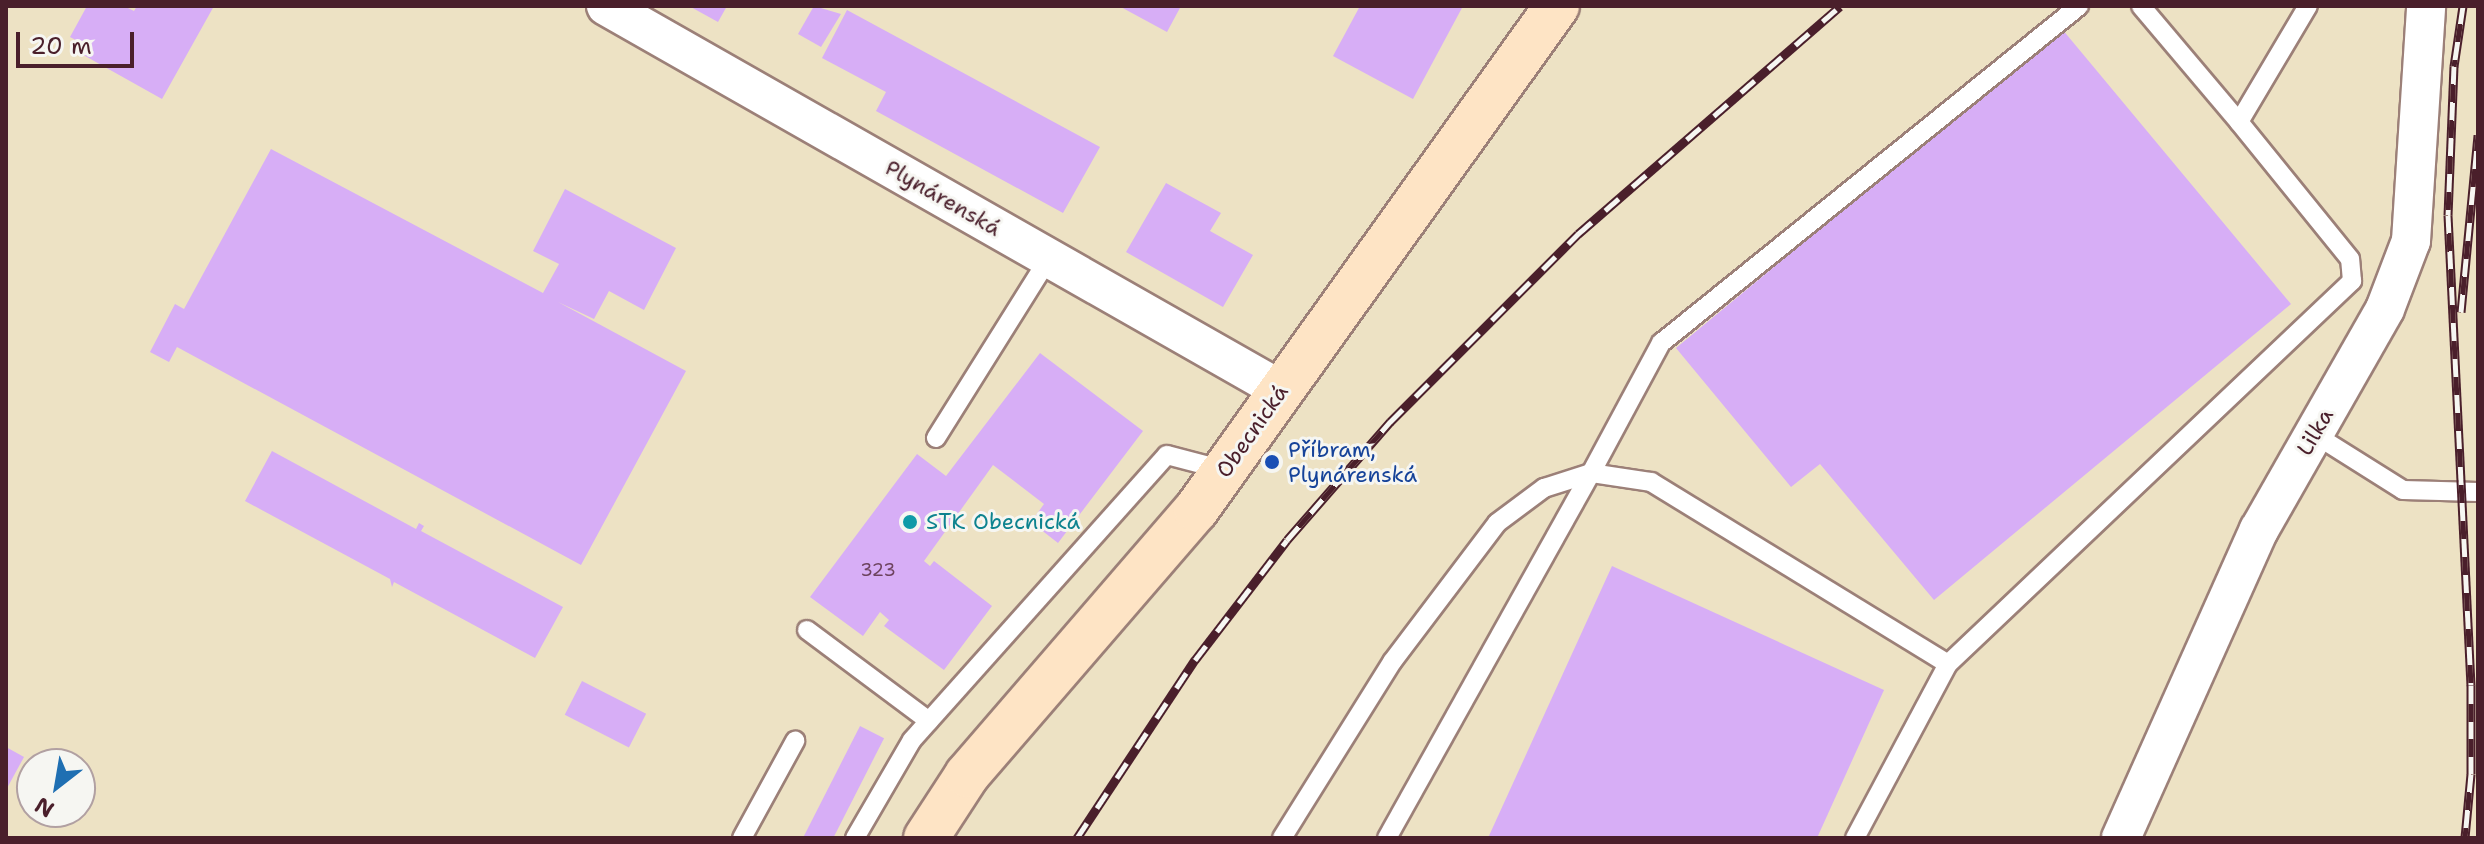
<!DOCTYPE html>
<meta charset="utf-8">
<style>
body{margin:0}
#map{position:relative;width:2484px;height:844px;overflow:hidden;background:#ede2c4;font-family:"Shantell Sans",sans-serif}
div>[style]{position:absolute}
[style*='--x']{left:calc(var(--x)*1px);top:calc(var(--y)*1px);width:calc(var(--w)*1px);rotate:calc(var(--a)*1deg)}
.building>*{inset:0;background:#d7aef6;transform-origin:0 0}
.roads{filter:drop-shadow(2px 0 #9c8078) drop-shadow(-2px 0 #9c8078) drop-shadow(0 2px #9c8078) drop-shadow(0 -2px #9c8078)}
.lane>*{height:18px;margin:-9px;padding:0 9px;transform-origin:9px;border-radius:9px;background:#fff}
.street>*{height:38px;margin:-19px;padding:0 19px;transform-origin:19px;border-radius:19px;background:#fff}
.secondary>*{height:44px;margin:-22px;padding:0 22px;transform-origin:22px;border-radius:22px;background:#fee4c5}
.rail>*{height:9px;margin-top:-4.5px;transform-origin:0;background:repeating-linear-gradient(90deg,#f6f6f2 0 18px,#4a1f2b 0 36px);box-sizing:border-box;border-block:2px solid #4a1f2b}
.dots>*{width:22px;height:22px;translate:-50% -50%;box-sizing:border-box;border:4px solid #f6f6f2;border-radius:50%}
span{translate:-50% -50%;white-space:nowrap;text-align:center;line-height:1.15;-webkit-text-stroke:6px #f6f6f2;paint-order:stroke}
.number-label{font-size:18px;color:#6d435e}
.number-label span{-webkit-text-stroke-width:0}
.street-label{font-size:22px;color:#4a1f2b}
.transit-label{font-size:22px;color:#164399}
.left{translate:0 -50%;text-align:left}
.culture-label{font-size:22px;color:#0d838f}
.frame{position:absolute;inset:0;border:8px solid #4a1f2b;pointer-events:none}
.north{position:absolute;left:16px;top:748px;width:80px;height:80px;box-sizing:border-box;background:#f6f6f2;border:2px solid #b1a0a2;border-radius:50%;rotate:211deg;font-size:22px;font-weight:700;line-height:32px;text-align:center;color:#4a1f2b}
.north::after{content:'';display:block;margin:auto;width:28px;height:36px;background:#1f6fb2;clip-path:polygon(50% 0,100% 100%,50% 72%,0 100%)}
.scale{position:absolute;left:16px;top:32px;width:118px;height:36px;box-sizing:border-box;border:4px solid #4a1f2b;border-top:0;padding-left:10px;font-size:24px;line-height:28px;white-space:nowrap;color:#4a1f2b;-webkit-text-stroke:6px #f6f6f2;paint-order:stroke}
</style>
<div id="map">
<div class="building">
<div style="clip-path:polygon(87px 6px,124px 6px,134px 11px,137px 6px,214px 6px,162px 99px,78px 52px,83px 44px,70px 37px)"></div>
<div style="clip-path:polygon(689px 6px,727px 6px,718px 22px)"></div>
<div style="clip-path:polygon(814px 6px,841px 14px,821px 47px,798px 34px)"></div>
<div style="clip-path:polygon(1119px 6px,1181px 6px,1167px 32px)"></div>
<div style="clip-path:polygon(1360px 6px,1463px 6px,1413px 99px,1333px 56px)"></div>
<div style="clip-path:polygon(847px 10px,1100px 147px,1063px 213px,876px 111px,886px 92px,822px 58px)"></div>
<div style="clip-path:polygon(2062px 29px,2291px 304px,1934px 600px,1820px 464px,1791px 487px,1676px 348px)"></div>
<div style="clip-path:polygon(271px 149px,543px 293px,559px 264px,533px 251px,565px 189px,676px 248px,644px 310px,609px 291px,594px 319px,558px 302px,686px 371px,581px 565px,177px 347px,169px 362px,150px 352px,175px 304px,184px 309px)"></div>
<div style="clip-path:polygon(1166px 183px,1221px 213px,1210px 231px,1253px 255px,1223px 307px,1126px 252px)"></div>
<div style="clip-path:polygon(1040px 353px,1143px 431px,1058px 543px,1031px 522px,1044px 504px,993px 465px,924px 561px,930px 566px,934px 561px,992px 606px,944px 670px,884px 626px,889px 620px,880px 612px,863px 636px,810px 597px,917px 454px,946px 476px)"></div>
<div style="clip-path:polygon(272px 451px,416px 529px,419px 523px,424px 526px,421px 531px,563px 607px,535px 658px,394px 582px,392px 587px,390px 579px,245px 501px)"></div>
<div style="clip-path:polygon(1612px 566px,1884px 690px,1817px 838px,1488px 838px)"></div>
<div style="left:582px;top:681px;width:72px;height:38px;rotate:27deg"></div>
<div style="left:860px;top:726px;width:27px;height:126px;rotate:27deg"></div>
<div style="clip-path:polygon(6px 747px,24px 757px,6px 790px)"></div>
</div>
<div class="roads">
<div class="lane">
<div style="--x:2141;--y:6;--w:152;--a:49.8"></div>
<div style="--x:2314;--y:434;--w:105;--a:32.2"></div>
<div style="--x:2403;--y:490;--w:75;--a:1.5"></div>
<div style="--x:936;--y:438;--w:213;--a:-57.9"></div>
<div style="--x:807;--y:630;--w:152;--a:36.7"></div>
<div style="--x:742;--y:838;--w:111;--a:-61.3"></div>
<div style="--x:855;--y:838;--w:113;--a:-59.8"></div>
<div style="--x:912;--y:740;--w:382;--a:-48.2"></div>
<div style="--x:1167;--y:455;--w:59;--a:14.7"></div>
<div style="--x:1282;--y:838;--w:208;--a:-58"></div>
<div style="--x:1392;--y:662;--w:174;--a:-52.9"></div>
<div style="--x:1497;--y:523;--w:59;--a:-36.7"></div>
<div style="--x:1544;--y:488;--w:49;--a:-17.7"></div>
<div style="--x:1591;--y:473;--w:148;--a:-61.7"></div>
<div style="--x:1661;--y:343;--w:537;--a:-38.88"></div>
<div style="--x:1387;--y:838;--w:418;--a:-60.8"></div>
<div style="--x:1591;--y:473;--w:61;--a:8.5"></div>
<div style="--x:1651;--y:482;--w:348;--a:31.5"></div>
<div style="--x:1855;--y:838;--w:197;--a:-61.9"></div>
<div style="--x:1948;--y:664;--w:557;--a:-43.47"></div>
<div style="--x:2352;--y:281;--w:22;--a:-95"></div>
<div style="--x:2350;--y:259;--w:176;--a:-129"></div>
<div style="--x:2239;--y:122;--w:135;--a:-59.3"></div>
</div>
<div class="street">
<div style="--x:606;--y:6;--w:777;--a:29.64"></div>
<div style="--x:2121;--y:838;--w:338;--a:-65.9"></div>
<div style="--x:2259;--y:530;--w:254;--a:-60.3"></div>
<div style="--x:2385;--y:309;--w:73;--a:-69.1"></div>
<div style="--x:2411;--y:241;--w:235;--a:-86.3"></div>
</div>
<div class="secondary">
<div style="--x:926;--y:838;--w:75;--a:-56.9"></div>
<div style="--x:967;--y:775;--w:350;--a:-49.2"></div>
<div style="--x:1196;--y:510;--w:620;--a:-54.39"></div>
</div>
</div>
<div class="rail">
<div style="--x:2463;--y:6;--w:61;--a:98.5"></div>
<div style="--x:2454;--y:66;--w:149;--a:92.3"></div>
<div style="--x:2448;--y:215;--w:471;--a:87.2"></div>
<div style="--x:2471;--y:685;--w:89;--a:90"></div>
<div style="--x:2471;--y:774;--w:64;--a:95.4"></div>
<div style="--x:2461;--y:312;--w:178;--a:-84.5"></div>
<div style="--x:1077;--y:838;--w:214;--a:-56.5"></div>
<div style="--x:1195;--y:660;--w:151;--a:-52.5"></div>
<div style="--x:1287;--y:540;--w:157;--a:-48.9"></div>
<div style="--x:1390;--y:422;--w:266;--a:-45"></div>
<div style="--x:1578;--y:234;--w:347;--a:-41"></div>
</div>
<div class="dots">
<div style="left:1272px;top:462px;background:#1a4fb4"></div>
<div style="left:910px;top:522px;background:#0f9aa8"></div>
</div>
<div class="number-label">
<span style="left:878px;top:570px">323</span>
</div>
<div class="street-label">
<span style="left:943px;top:198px;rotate:30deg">Plynárenská</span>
<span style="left:1252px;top:431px;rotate:-55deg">Obecnická</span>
<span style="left:2315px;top:432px;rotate:-60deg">Lilka</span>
</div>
<div class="transit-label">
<span class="left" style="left:1288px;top:462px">Příbram,<br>Plynárenská</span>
</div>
<div class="culture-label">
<span class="left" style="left:926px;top:522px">STK Obecnická</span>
</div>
<div class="frame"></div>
<div class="north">N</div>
<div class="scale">20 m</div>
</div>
